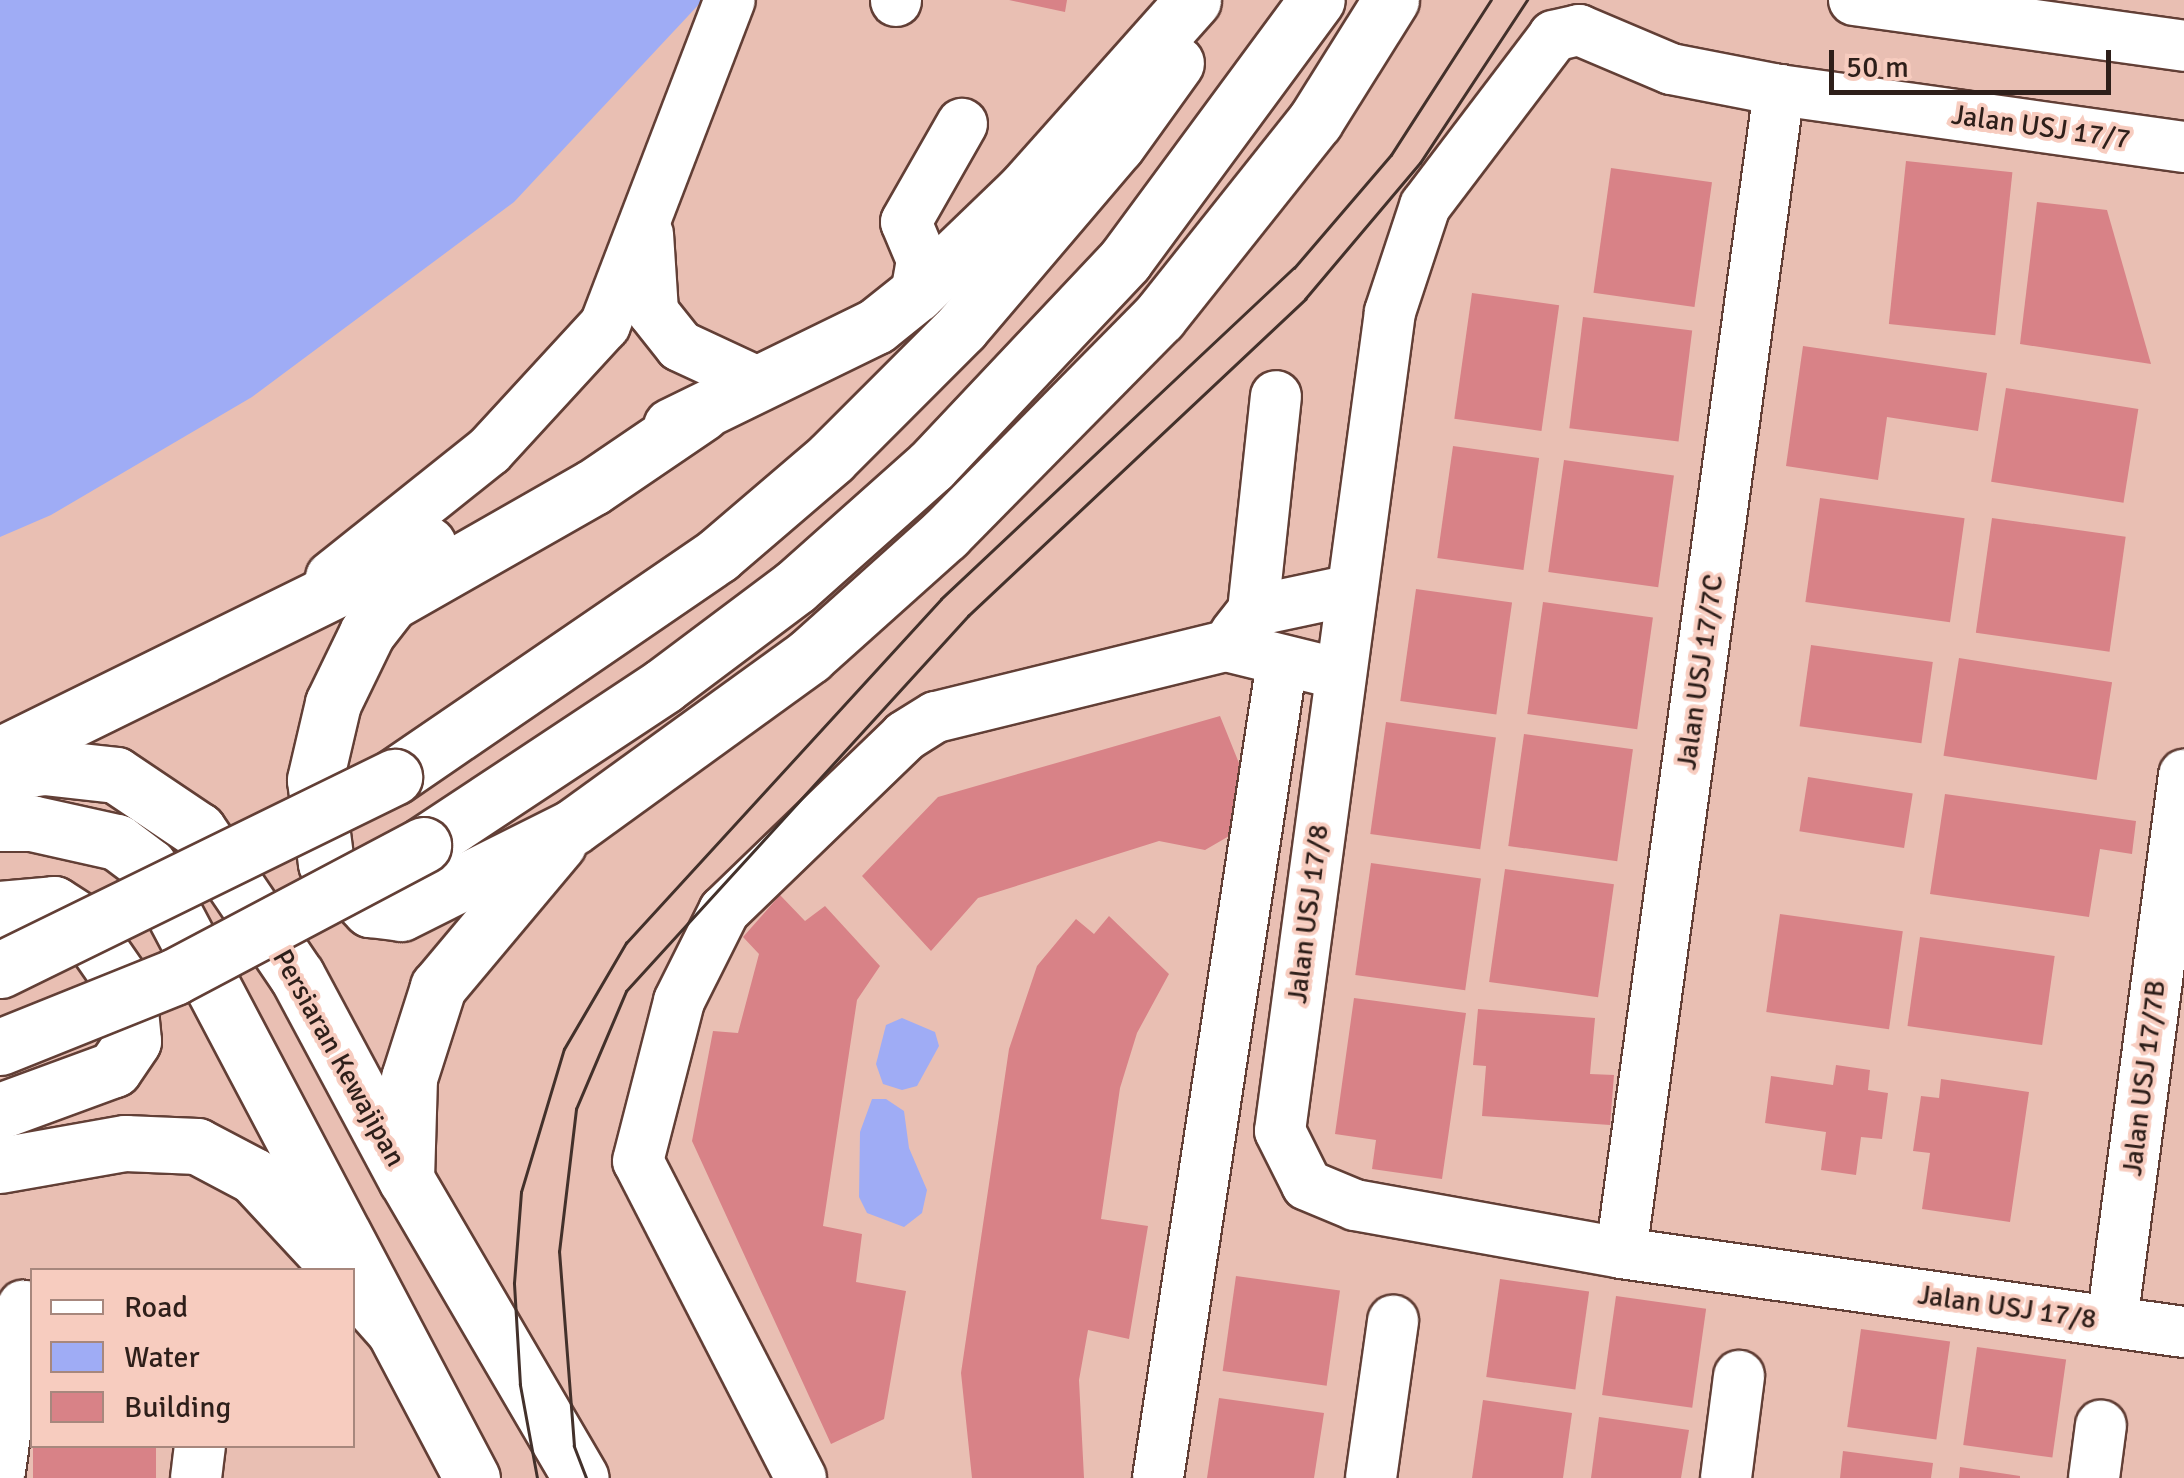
<!DOCTYPE html>
<style>
body{margin:0}
#map{position:relative;width:2184px;height:1478px;overflow:hidden;background:#e9bfb3;font-family:Signika,sans-serif}
div>[style]{position:absolute}
[style*='--x']{left:calc(var(--x)*1px);top:calc(var(--y)*1px);width:calc(var(--w)*1px);rotate:calc(var(--a)*1deg)}
.water>*{inset:0;background:#9facf5}
.building>*{inset:0;background:#d88287;transform-origin:0 0}
.roads{filter:drop-shadow(2px 0 #623f36) drop-shadow(-2px 0 #623f36) drop-shadow(0 2px #623f36) drop-shadow(0 -2px #623f36)}
.minor>*{height:50px;margin:-25px;padding:0 25px;transform-origin:25px;border-radius:25px;background:#fff}
.major>*{height:55px;margin:-27.5px;padding:0 27.5px;transform-origin:27.5px;border-radius:27.5px;background:#fff}
.highway>*{height:55px;margin:-27.5px;padding:0 27.5px;transform-origin:27.5px;border-radius:27.5px;background:#fff}
.tram>*{height:2.5px;margin:-1.25px;padding:0 1.25px;transform-origin:1.25px;border-radius:1.25px;background:#43312b}
.bridges{filter:drop-shadow(2px 0 #623f36) drop-shadow(-2px 0 #623f36) drop-shadow(0 2px #623f36) drop-shadow(0 -2px #623f36)}
.highway-bridge>*{height:55px;margin:-27.5px;padding:0 27.5px;transform-origin:27.5px;border-radius:27.5px;background:#fff}
span{translate:-50% -50%;white-space:nowrap;text-align:center;line-height:1.15;-webkit-text-stroke:8px #f7ccbf;paint-order:stroke}
.street-label{font-size:28px;color:#2e1f1a}
.legend{position:absolute;left:30px;top:1268px;width:325px;height:180px;box-sizing:border-box;background:#f7ccbf;border:2px solid #a7877d;margin:0;padding:12px 18px;list-style:none;font-size:30px;color:#2e1f1a}
.legend li{display:flex;align-items:center;gap:20px;height:50px}
.legend b{width:50px;border:2px solid #a7877d}
.scale{position:absolute;left:1829px;top:50px;width:282px;height:45px;box-sizing:border-box;border:5px solid #2e1f1a;border-top:0;padding-left:12px;font-size:30px;line-height:35px;white-space:nowrap;color:#2e1f1a;-webkit-text-stroke:8px #f7ccbf;paint-order:stroke}
</style>
<div id="map">
<div class="water">
<div style="clip-path:polygon(0 0,703px 0,514px 202px,252px 397px,51px 515px,0 537px)"></div>
<div style="clip-path:polygon(902px 1018px,935px 1032px,939px 1046px,917px 1086px,902px 1090px,883px 1084px,876px 1064px,886px 1025px)"></div>
<div style="clip-path:polygon(872px 1099px,886px 1099px,904px 1111px,909px 1148px,927px 1190px,922px 1213px,904px 1227px,867px 1213px,859px 1197px,860px 1132px)"></div>
</div>
<div class="building">
<div style="clip-path:polygon(1009px 0,1067px 0,1065px 12px)"></div>
<div style="left:1906px;top:161px;width:107px;height:164px;rotate:6deg"></div>
<div style="left:1611px;top:168px;width:102px;height:126px;rotate:8deg"></div>
<div style="clip-path:polygon(2037px 202px,2107px 210px,2151px 364px,2020px 344px)"></div>
<div style="left:1472px;top:293px;width:88px;height:127px;rotate:8deg"></div>
<div style="left:1583px;top:317px;width:110px;height:112px;rotate:7deg"></div>
<div style="clip-path:polygon(1803px 346px,1987px 373px,1978px 431px,1887px 417px,1878px 480px,1786px 466px)"></div>
<div style="left:2006px;top:388px;width:134px;height:95px;rotate:9deg"></div>
<div style="left:1453px;top:446px;width:87px;height:113px;rotate:8deg"></div>
<div style="left:1564px;top:460px;width:111px;height:113px;rotate:8deg"></div>
<div style="left:1820px;top:498px;width:146px;height:105px;rotate:8deg"></div>
<div style="left:1992px;top:518px;width:135px;height:116px;rotate:8deg"></div>
<div style="left:1416px;top:589px;width:97px;height:113px;rotate:8deg"></div>
<div style="left:1543px;top:602px;width:111px;height:113px;rotate:8deg"></div>
<div style="left:1811px;top:645px;width:123px;height:82px;rotate:8deg"></div>
<div style="left:1959px;top:658px;width:155px;height:99px;rotate:9deg"></div>
<div style="clip-path:polygon(1220px 716px,1243px 773px,1236px 832px,1205px 850px,1159px 841px,978px 898px,931px 951px,862px 876px,938px 797px)"></div>
<div style="left:1386px;top:722px;width:111px;height:113px;rotate:8deg"></div>
<div style="left:1524px;top:734px;width:110px;height:113px;rotate:8deg"></div>
<div style="left:1808px;top:777px;width:106px;height:55px;rotate:9deg"></div>
<div style="clip-path:polygon(1945px 794px,2136px 821px,2132px 854px,2100px 849px,2089px 917px,1930px 894px)"></div>
<div style="left:1371px;top:863px;width:111px;height:113px;rotate:8deg"></div>
<div style="left:1505px;top:869px;width:110px;height:114px;rotate:8deg"></div>
<div style="clip-path:polygon(780px 895px,805px 921px,825px 906px,880px 966px,857px 1000px,823px 1226px,862px 1234px,856px 1282px,906px 1291px,884px 1419px,831px 1444px,692px 1141px,713px 1031px,738px 1033px,759px 954px,743px 937px)"></div>
<div style="left:1780px;top:914px;width:124px;height:99px;rotate:8deg"></div>
<div style="clip-path:polygon(1109px 916px,1169px 974px,1137px 1033px,1120px 1088px,1101px 1219px,1148px 1226px,1129px 1339px,1088px 1330px,1079px 1380px,1084px 1478px,972px 1478px,961px 1373px,1009px 1049px,1037px 966px,1076px 919px,1094px 934px)"></div>
<div style="left:1920px;top:937px;width:136px;height:90px;rotate:8deg"></div>
<div style="clip-path:polygon(1354px 998px,1466px 1013px,1442px 1179px,1372px 1169px,1376px 1140px,1335px 1134px)"></div>
<div style="clip-path:polygon(1478px 1009px,1595px 1018px,1590px 1074px,1614px 1075px,1610px 1125px,1482px 1116px,1486px 1066px,1473px 1065px)"></div>
<div style="clip-path:polygon(1836px 1065px,1870px 1070px,1868px 1090px,1888px 1093px,1882px 1139px,1861px 1137px,1856px 1175px,1821px 1170px,1826px 1132px,1765px 1123px,1771px 1076px,1833px 1085px)"></div>
<div style="clip-path:polygon(1941px 1079px,2029px 1092px,2010px 1222px,1922px 1209px,1930px 1153px,1913px 1151px,1921px 1096px,1939px 1098px)"></div>
<div style="left:1236px;top:1276px;width:105px;height:96px;rotate:8deg"></div>
<div style="left:1500px;top:1279px;width:90px;height:99px;rotate:8deg"></div>
<div style="left:1616px;top:1296px;width:91px;height:100px;rotate:8deg"></div>
<div style="left:1861px;top:1329px;width:90px;height:99px;rotate:8deg"></div>
<div style="left:1977px;top:1347px;width:90px;height:99px;rotate:8deg"></div>
<div style="clip-path:polygon(1219px 1398px,1324px 1413px,1314px 1478px,1207px 1478px)"></div>
<div style="clip-path:polygon(1483px 1400px,1572px 1413px,1563px 1478px,1472px 1478px)"></div>
<div style="clip-path:polygon(1599px 1417px,1689px 1430px,1681px 1478px,1591px 1478px)"></div>
<div style="left:33px;top:1446px;width:123px;height:32px"></div>
<div style="clip-path:polygon(1843px 1451px,1933px 1463px,1931px 1478px,1840px 1478px)"></div>
<div style="clip-path:polygon(1960px 1467px,2020px 1476px,2020px 1478px,1959px 1478px)"></div>
</div>
<div class="roads">
<div class="minor">
<div style="--x:1854;--y:0;--w:333;--a:7.9"></div>
<div style="--x:896;--y:1;--w:1;--a:-90"></div>
<div style="--x:2184;--y:147;--w:409;--a:-172"></div>
<div style="--x:1779;--y:90;--w:110;--a:-169"></div>
<div style="--x:1671;--y:69;--w:100;--a:-157"></div>
<div style="--x:1579;--y:30;--w:26;--a:167"></div>
<div style="--x:1554;--y:36;--w:213;--a:127.2"></div>
<div style="--x:1425;--y:206;--w:112;--a:108.3"></div>
<div style="--x:1390;--y:312;--w:826;--a:97.65"></div>
<div style="--x:1280;--y:1131;--w:60;--a:63.4"></div>
<div style="--x:1307;--y:1185;--w:52;--a:22.6"></div>
<div style="--x:1355;--y:1205;--w:270;--a:10.2"></div>
<div style="--x:1621;--y:1253;--w:569;--a:7.99"></div>
<div style="--x:648;--y:234;--w:78;--a:86.3"></div>
<div style="--x:653;--y:312;--w:43;--a:51.5"></div>
<div style="--x:680;--y:346;--w:90;--a:24.9"></div>
<div style="--x:916;--y:294;--w:35;--a:-80"></div>
<div style="--x:922;--y:260;--w:41;--a:-112.8"></div>
<div style="--x:906;--y:222;--w:113;--a:-60.3"></div>
<div style="--x:331;--y:577;--w:202;--a:-38.6"></div>
<div style="--x:489;--y:451;--w:171;--a:-47.4"></div>
<div style="--x:605;--y:325;--w:348;--a:-69"></div>
<div style="--x:1253;--y:611;--w:216;--a:-83.9"></div>
<div style="--x:1235;--y:634;--w:29;--a:-52"></div>
<div style="--x:1253;--y:611;--w:101;--a:-12"></div>
<div style="--x:1621;--y:1253;--w:1174;--a:-82.26"></div>
<div style="--x:2112;--y:1322;--w:552;--a:-82.5"></div>
<div style="--x:0;--y:1471;--w:167;--a:-82.1"></div>
<div style="--x:196;--y:1478;--w:32;--a:-83"></div>
<div style="--x:801;--y:1478;--w:356;--a:-117.2"></div>
<div style="--x:638;--y:1161;--w:165;--a:-75.6"></div>
<div style="--x:679;--y:1001;--w:101;--a:-63.4"></div>
<div style="--x:724;--y:911;--w:252;--a:-44"></div>
<div style="--x:905;--y:736;--w:36;--a:-32"></div>
<div style="--x:936;--y:717;--w:299;--a:-13.8"></div>
<div style="--x:1226;--y:646;--w:117;--a:13.8"></div>
<div style="--x:1158;--y:1478;--w:825;--a:-81.36"></div>
<div style="--x:1371;--y:1478;--w:159;--a:-82"></div>
<div style="--x:1726;--y:1478;--w:103;--a:-82.7"></div>
<div style="--x:2094;--y:1478;--w:53;--a:-82.5"></div>
</div>
<div class="major">
<div style="--x:0;--y:773;--w:44;--a:-7.8"></div>
<div style="--x:44;--y:767;--w:72;--a:6.3"></div>
<div style="--x:116;--y:775;--w:99;--a:33.9"></div>
<div style="--x:198;--y:830;--w:176;--a:55.9"></div>
<div style="--x:297;--y:976;--w:230;--a:61.8"></div>
<div style="--x:406;--y:1179;--w:346;--a:59.7"></div>
<div style="--x:0;--y:823;--w:31;--a:0"></div>
<div style="--x:31;--y:823;--w:88;--a:12.5"></div>
<div style="--x:117;--y:842;--w:40;--a:37"></div>
<div style="--x:149;--y:866;--w:692;--a:62.18"></div>
</div>
<div class="highway">
<div style="--x:702;--y:413;--w:132;--a:145.8"></div>
<div style="--x:593;--y:487;--w:232;--a:150.3"></div>
<div style="--x:391;--y:602;--w:39;--a:128"></div>
<div style="--x:367;--y:633;--w:78;--a:115.9"></div>
<div style="--x:333;--y:703;--w:79;--a:103.2"></div>
<div style="--x:315;--y:780;--w:84;--a:82.5"></div>
<div style="--x:326;--y:863;--w:64;--a:46.3"></div>
<div style="--x:370;--y:909;--w:31;--a:7"></div>
<div style="--x:401;--y:913;--w:192;--a:-26.6"></div>
<div style="--x:573;--y:827;--w:291;--a:-35.9"></div>
<div style="--x:809;--y:656;--w:183;--a:-41.9"></div>
<div style="--x:945;--y:534;--w:305;--a:-45.4"></div>
<div style="--x:1159;--y:317;--w:251;--a:-51.5"></div>
<div style="--x:1315;--y:121;--w:143;--a:-57.9"></div>
<div style="--x:671;--y:426;--w:228;--a:-26"></div>
<div style="--x:876;--y:326;--w:51;--a:-38.7"></div>
<div style="--x:916;--y:294;--w:150;--a:-43.9"></div>
<div style="--x:1024;--y:190;--w:254;--a:-48.3"></div>
<div style="--x:0;--y:755;--w:477;--a:-26.2"></div>
<div style="--x:394;--y:777;--w:393;--a:-34.4"></div>
<div style="--x:718;--y:555;--w:149;--a:-40.6"></div>
<div style="--x:831;--y:458;--w:184;--a:-45"></div>
<div style="--x:961;--y:328;--w:240;--a:-49.6"></div>
<div style="--x:1117;--y:145;--w:101;--a:-54.3"></div>
<div style="--x:423;--y:845;--w:288;--a:-33.5"></div>
<div style="--x:663;--y:686;--w:165;--a:-36.9"></div>
<div style="--x:795;--y:587;--w:182;--a:-41.7"></div>
<div style="--x:931;--y:466;--w:283;--a:-46.7"></div>
<div style="--x:1125;--y:260;--w:323;--a:-53.6"></div>
<div style="--x:0;--y:909;--w:54;--a:-5.3"></div>
<div style="--x:54;--y:904;--w:31;--a:33"></div>
<div style="--x:80;--y:921;--w:84;--a:55.2"></div>
<div style="--x:128;--y:990;--w:51;--a:84.4"></div>
<div style="--x:133;--y:1041;--w:34;--a:124"></div>
<div style="--x:114;--y:1069;--w:121;--a:159.8"></div>
<div style="--x:0;--y:1165;--w:127;--a:-10"></div>
<div style="--x:125;--y:1143;--w:72;--a:2.4"></div>
<div style="--x:197;--y:1146;--w:64;--a:27.8"></div>
<div style="--x:254;--y:1176;--w:128;--a:47.2"></div>
<div style="--x:406;--y:1179;--w:101;--a:-88.3"></div>
<div style="--x:409;--y:1078;--w:96;--a:-72.3"></div>
<div style="--x:438;--y:987;--w:187;--a:-50"></div>
<div style="--x:352;--y:1283;--w:60;--a:48.4"></div>
</div>
</div>
<div class="tram">
<div style="--x:537;--y:1478;--w:95;--a:-100.4"></div>
<div style="--x:520;--y:1385;--w:102;--a:-93.4"></div>
<div style="--x:514;--y:1283;--w:91;--a:-85.6"></div>
<div style="--x:521;--y:1192;--w:149;--a:-73.3"></div>
<div style="--x:564;--y:1049;--w:123;--a:-59.7"></div>
<div style="--x:626;--y:943;--w:466;--a:-47.5"></div>
<div style="--x:941;--y:599;--w:484;--a:-43.2"></div>
<div style="--x:1294;--y:268;--w:149;--a:-49.4"></div>
<div style="--x:1391;--y:155;--w:184;--a:-57.2"></div>
<div style="--x:586;--y:1478;--w:34;--a:-111"></div>
<div style="--x:574;--y:1446;--w:195;--a:-94.4"></div>
<div style="--x:559;--y:1252;--w:144;--a:-83.2"></div>
<div style="--x:576;--y:1109;--w:128;--a:-67"></div>
<div style="--x:626;--y:991;--w:508;--a:-47.64"></div>
<div style="--x:968;--y:616;--w:463;--a:-43.2"></div>
<div style="--x:1305;--y:299;--w:178;--a:-49.8"></div>
<div style="--x:1420;--y:163;--w:195;--a:-56.7"></div>
</div>
<div class="bridges">
<div class="highway-bridge">
<div style="--x:0;--y:970;--w:439;--a:-26.1"></div>
<div style="--x:0;--y:1047;--w:188;--a:-21.9"></div>
<div style="--x:174;--y:977;--w:282;--a:-27.9"></div>
</div>
</div>
<div class="street-label">
<span style="left:2041px;top:127px;rotate:8deg">Jalan USJ 17/7</span>
<span style="left:1700px;top:672px;rotate:-82deg">Jalan USJ 17/7C</span>
<span style="left:1308px;top:914px;rotate:-83deg">Jalan USJ 17/8</span>
<span style="left:339px;top:1058px;rotate:61deg">Persiaran Kewajipan</span>
<span style="left:2144px;top:1078px;rotate:-83deg">Jalan USJ 17/7B</span>
<span style="left:2007px;top:1307px;rotate:8deg">Jalan USJ 17/8</span>
</div>
<ul class="legend">
<li><b style="height:12px;background:#fff"></b>Road</li>
<li><b style="height:28px;background:#9facf5"></b>Water</li>
<li><b style="height:28px;background:#d88287"></b>Building</li>
</ul>
<div class="scale">50 m</div>
</div>
